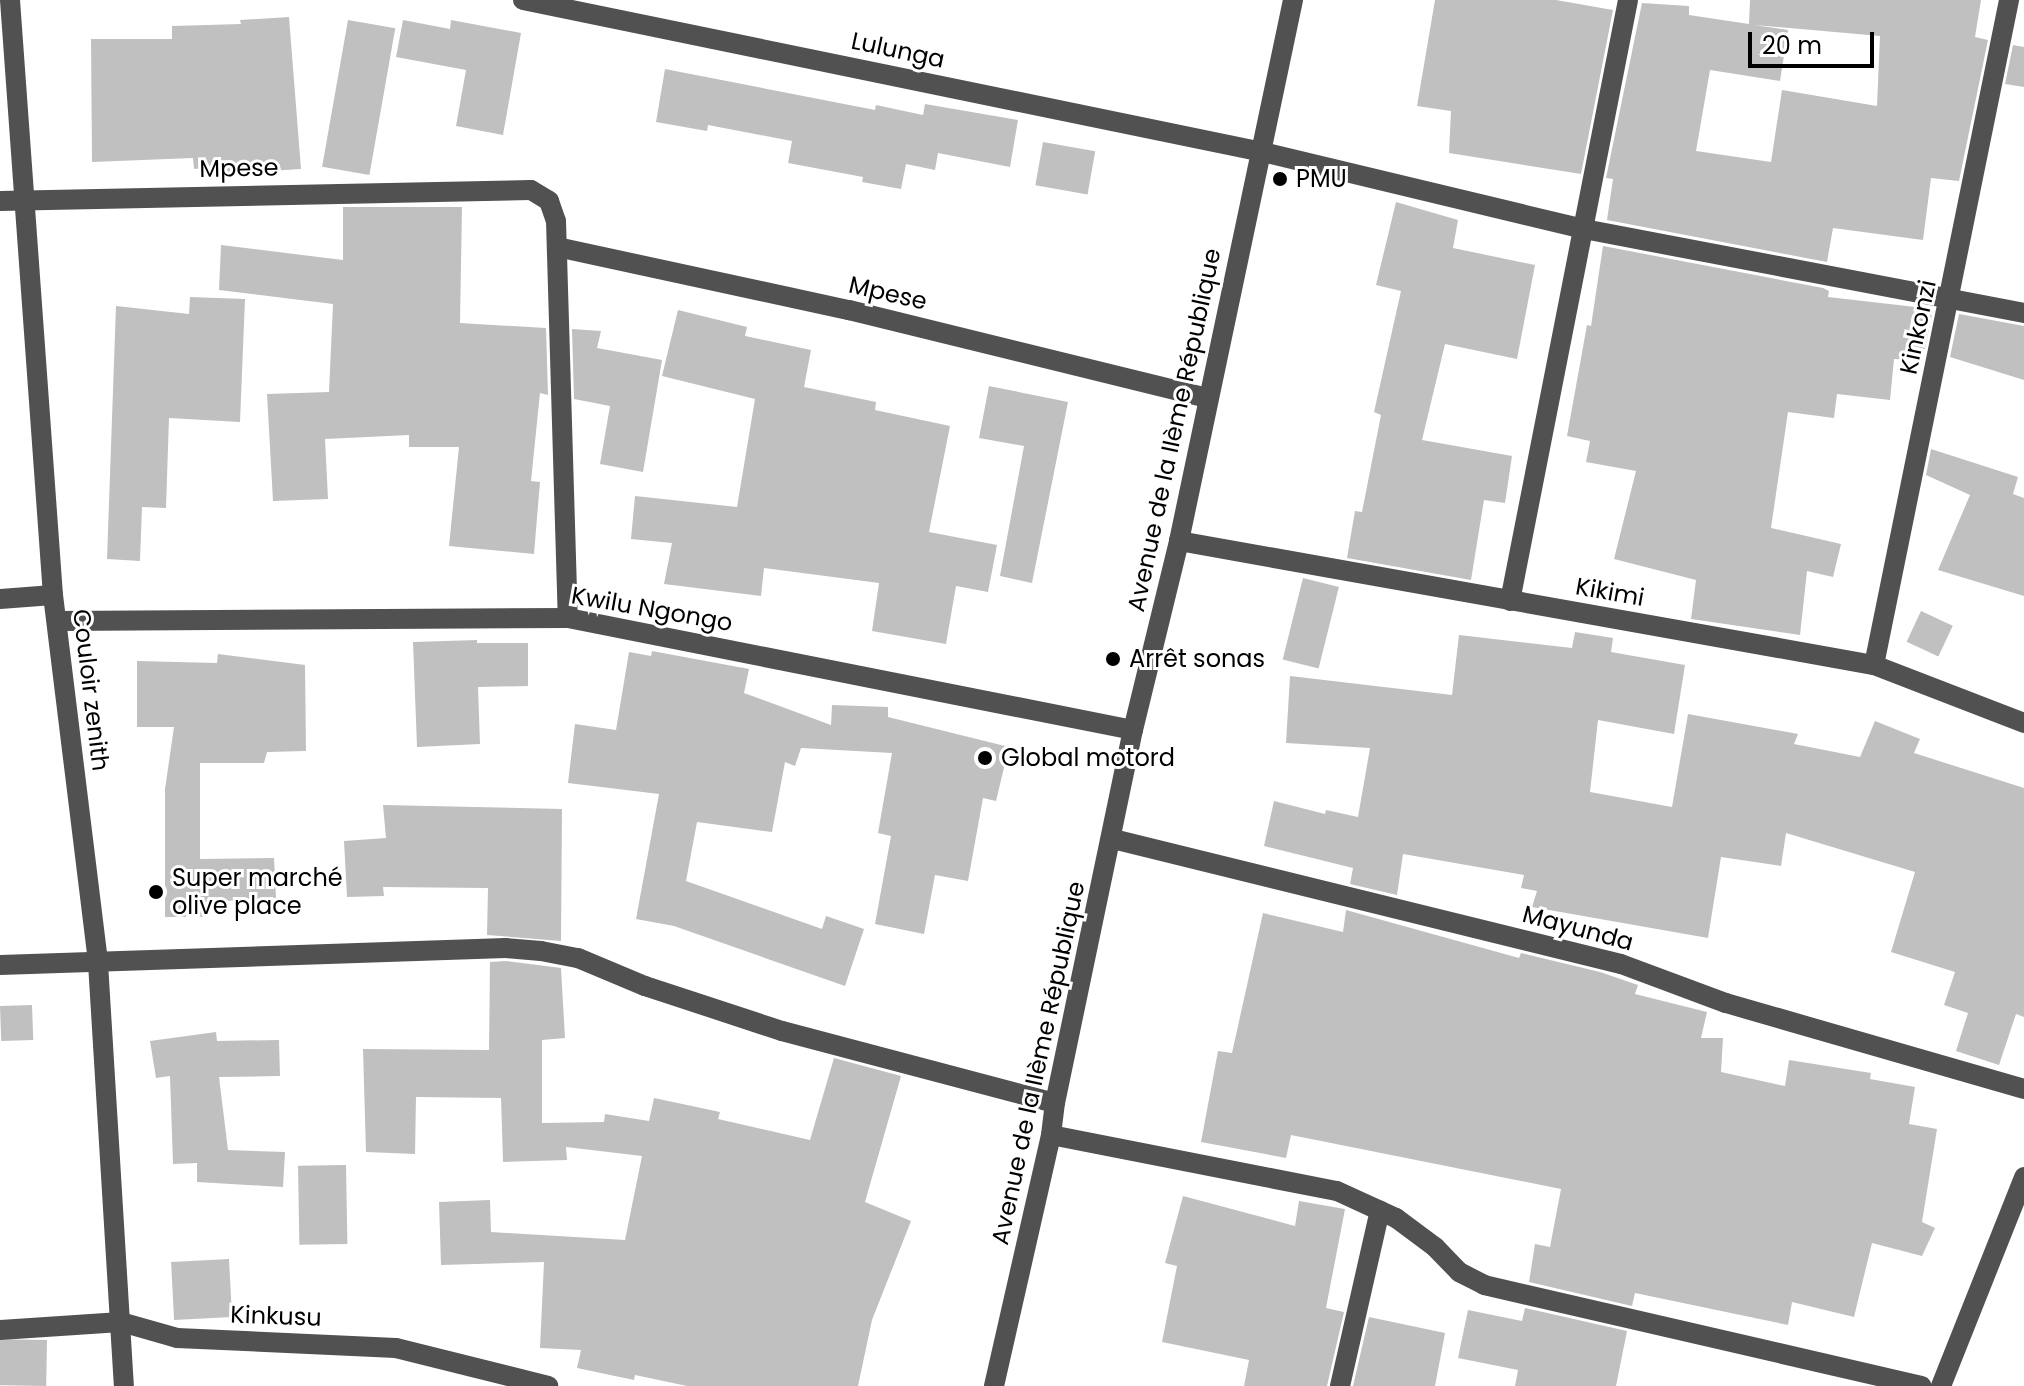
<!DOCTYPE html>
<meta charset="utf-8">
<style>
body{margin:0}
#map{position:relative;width:2024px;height:1386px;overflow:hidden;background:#fff;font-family:Poppins,sans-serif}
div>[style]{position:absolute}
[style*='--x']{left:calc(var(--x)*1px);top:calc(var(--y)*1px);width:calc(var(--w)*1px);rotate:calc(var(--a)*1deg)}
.building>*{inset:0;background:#c0c0c0;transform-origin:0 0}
.minor>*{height:20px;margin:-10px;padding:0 10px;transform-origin:10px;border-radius:10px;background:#515151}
.dots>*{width:22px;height:22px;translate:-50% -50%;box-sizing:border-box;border:4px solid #fff;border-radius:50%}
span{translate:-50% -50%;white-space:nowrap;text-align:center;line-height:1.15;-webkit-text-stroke:6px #fff;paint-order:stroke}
.street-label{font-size:24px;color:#000}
.poi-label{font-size:24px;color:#000}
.left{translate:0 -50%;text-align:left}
.scale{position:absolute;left:1748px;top:32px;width:126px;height:36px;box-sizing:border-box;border:4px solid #000;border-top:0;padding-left:10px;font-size:24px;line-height:28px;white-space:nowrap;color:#000;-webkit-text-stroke:6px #fff;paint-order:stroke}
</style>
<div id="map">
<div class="building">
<div style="clip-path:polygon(1435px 0,1556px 0,1613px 10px,1581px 174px,1449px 153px,1451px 111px,1417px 106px)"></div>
<div style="clip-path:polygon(evenodd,1750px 0,1981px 0,1975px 37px,1988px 40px,1959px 181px,1931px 178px,1923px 240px,1833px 228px,1827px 262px,1607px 220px,1613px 179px,1606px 178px,1642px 3px,1689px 6px,1689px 15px,1749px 24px,1750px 0,1754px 25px,1880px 36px,1877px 106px,1782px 90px,1771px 162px,1696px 151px,1710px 70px,1780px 81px,1788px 30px,1754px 25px)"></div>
<div style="clip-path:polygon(289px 17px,301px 169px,223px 174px,224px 166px,194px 169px,193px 158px,92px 162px,91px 39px,172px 39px,172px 26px,241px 24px,240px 20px)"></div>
<div style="left:348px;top:20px;width:48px;height:149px;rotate:10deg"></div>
<div style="clip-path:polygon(403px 20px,450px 29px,451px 20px,521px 33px,503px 135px,456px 126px,466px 70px,396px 57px)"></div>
<div style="clip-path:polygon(2013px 45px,2024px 47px,2024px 87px,2005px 84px)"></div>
<div style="clip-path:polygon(665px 69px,875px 110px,876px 105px,923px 115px,925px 104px,1018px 120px,1010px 167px,938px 153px,935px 170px,906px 164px,901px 189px,862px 182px,863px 177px,788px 163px,792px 141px,708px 125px,707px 131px,656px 122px)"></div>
<div style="left:1043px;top:142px;width:53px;height:44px;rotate:10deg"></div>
<div style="clip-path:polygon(1396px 202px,1458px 220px,1453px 248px,1535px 265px,1517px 359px,1445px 344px,1422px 440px,1512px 456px,1505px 503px,1484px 500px,1471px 580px,1347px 558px,1355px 511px,1362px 512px,1381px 415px,1374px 412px,1401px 291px,1376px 285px)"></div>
<div style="clip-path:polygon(343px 207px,462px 207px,460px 323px,546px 328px,548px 395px,540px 393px,531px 481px,540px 482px,534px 554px,449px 546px,459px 447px,409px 447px,409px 435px,325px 439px,328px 499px,273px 501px,267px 394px,329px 392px,333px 304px,219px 290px,221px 245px,343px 260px)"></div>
<div style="clip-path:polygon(1603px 246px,1823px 288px,1829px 291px,1828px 297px,1933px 309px,1925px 349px,1913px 346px,1912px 360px,1894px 359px,1890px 400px,1837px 394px,1834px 418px,1788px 412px,1771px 528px,1841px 544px,1833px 577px,1807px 571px,1800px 635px,1691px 619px,1696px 580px,1614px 559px,1636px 471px,1586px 462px,1590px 441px,1567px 436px,1587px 325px,1591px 326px)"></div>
<div style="clip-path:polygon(190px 297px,245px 299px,240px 422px,169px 418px,166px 508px,142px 507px,140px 561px,107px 559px,116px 306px,189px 314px)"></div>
<div style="clip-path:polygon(678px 310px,747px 327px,745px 336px,811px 350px,804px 387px,876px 402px,875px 410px,950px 426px,929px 532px,997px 545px,988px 592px,956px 586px,946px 644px,872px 631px,879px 583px,764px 568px,761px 596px,664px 584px,672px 543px,631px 539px,635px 496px,737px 507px,755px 399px,662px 376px)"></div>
<div style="clip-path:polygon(1959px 314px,2024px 326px,2024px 380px,1950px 357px)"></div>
<div style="clip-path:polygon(572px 329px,601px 331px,597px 348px,662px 360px,643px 472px,600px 464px,610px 406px,574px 399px)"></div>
<div style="clip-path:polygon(989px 386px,1068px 402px,1032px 583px,1000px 576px,1024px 446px,979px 438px)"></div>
<div style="clip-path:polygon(1931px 449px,2018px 477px,2013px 494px,2024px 498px,2024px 596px,1938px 570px,1970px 495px,1926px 475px)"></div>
<div style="left:1303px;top:578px;width:37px;height:84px;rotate:14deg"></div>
<div style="left:1921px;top:611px;width:35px;height:34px;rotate:25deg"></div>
<div style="clip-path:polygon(1575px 632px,1613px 638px,1611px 652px,1685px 665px,1674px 734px,1598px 720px,1590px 792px,1672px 807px,1688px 714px,1798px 734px,1794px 744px,1860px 757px,1875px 721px,1920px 739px,1914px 753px,2024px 788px,2024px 1017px,2016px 1014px,1999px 1065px,1956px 1051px,1968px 1013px,1944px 1005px,1955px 972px,1891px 952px,1915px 872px,1786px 833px,1781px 866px,1721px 857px,1708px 938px,1532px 907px,1537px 891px,1521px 888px,1524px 875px,1403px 854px,1397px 895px,1350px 884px,1353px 868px,1264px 846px,1274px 801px,1325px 814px,1326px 810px,1358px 817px,1370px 748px,1286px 743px,1290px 676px,1452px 695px,1459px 635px,1572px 648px)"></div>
<div style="clip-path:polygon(477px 640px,477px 643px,528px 643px,528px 686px,478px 687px,480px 744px,417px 747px,413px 642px)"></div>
<div style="clip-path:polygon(652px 651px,749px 669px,744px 693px,831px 725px,832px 705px,888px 707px,888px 717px,1009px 747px,996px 801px,983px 798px,968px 881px,935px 875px,924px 934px,875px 924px,891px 836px,878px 833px,892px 753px,801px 748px,795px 766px,785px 762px,772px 832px,697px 822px,686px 881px,822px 929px,826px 916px,864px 929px,845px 986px,674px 926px,636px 919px,659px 794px,568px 783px,575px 724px,616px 730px,629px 652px,651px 656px)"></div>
<div style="clip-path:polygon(218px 654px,305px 665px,306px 751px,267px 752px,264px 763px,200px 763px,200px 859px,274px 858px,276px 898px,208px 902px,209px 917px,165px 917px,165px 789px,174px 727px,137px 727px,137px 661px,217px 663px)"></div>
<div style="clip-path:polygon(383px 805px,562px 809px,561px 941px,487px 935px,488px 888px,383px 887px,384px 896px,347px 897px,344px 841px,386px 838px)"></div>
<div style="clip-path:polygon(1346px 910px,1519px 958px,1521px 953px,1600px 972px,1638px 985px,1635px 994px,1707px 1012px,1701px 1038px,1723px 1038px,1721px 1072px,1785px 1086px,1789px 1060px,1871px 1073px,1870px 1079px,1915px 1087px,1909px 1124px,1937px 1129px,1922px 1222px,1935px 1228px,1922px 1256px,1872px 1243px,1854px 1317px,1792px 1302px,1788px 1325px,1635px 1293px,1632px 1306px,1529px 1282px,1535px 1244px,1550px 1247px,1561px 1189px,1291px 1135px,1286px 1158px,1201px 1142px,1218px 1051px,1232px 1053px,1263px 913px,1343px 932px)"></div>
<div style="clip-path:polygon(506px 961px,561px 968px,565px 1038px,542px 1040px,542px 1123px,604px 1122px,605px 1114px,649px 1121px,654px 1098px,720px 1112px,718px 1119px,810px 1140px,834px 1058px,901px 1076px,865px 1202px,911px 1221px,872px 1320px,858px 1386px,687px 1386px,635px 1375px,634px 1380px,577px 1368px,581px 1350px,540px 1348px,544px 1262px,441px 1265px,439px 1202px,490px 1200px,491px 1232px,625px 1240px,642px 1156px,566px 1147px,567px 1160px,503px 1162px,501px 1098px,416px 1097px,415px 1154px,366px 1152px,363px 1049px,489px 1050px,490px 962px)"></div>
<div style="left:32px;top:1005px;width:35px;height:32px;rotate:88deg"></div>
<div style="clip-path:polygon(216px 1032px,217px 1041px,279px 1040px,280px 1076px,219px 1077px,228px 1150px,285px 1152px,283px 1187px,197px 1182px,197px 1163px,173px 1164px,170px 1076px,156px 1078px,150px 1041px)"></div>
<div style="left:346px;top:1165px;width:79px;height:48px;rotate:89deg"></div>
<div style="clip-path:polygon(1183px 1196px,1295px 1226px,1299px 1201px,1345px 1209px,1326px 1308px,1344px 1312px,1327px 1386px,1244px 1386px,1249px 1360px,1162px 1342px,1177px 1266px,1165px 1263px)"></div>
<div style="left:229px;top:1259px;width:58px;height:58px;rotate:87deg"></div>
<div style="clip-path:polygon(1525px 1308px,1627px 1331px,1616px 1386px,1515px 1386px,1518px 1370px,1458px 1358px,1468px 1310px,1522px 1321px)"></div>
<div style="clip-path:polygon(1369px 1317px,1445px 1333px,1435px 1386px,1353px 1386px)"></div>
<div style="left:47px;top:1340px;width:46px;height:47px;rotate:91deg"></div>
</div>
<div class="minor">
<div style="--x:10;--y:0;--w:597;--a:85.87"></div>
<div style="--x:53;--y:595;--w:371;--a:83"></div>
<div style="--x:98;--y:963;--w:424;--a:86.5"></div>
<div style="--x:523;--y:0;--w:755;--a:11.61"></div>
<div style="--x:1263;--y:152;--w:330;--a:13.5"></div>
<div style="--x:1584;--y:229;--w:448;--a:10.8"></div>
<div style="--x:0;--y:201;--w:531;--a:-1.19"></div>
<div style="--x:531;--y:190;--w:21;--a:31"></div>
<div style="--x:549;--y:201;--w:21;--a:71"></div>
<div style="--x:556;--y:221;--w:397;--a:88.3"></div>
<div style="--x:557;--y:247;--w:299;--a:12.2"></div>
<div style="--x:849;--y:310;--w:368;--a:13.8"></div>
<div style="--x:1179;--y:541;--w:706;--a:10.12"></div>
<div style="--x:1874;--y:665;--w:161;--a:21.1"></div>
<div style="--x:0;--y:599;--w:53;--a:-4.3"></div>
<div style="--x:1510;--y:601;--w:612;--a:-78.89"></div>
<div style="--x:57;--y:621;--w:511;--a:-0.34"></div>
<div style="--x:568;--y:618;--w:576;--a:11.21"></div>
<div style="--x:1874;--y:665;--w:679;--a:-78.52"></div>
<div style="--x:1113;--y:839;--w:523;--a:13.82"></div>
<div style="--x:1621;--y:964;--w:112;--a:20.4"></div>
<div style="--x:1726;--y:1003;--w:310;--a:16.1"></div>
<div style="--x:0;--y:965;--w:506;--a:-1.92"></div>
<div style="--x:506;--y:948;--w:35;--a:5"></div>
<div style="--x:541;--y:951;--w:38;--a:11"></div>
<div style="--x:578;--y:958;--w:73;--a:22.7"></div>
<div style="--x:645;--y:986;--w:144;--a:18.2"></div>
<div style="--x:782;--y:1031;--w:282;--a:14.8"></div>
<div style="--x:1051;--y:1135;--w:291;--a:11.1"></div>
<div style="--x:1337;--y:1191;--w:65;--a:24.6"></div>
<div style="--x:1396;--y:1218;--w:49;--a:36.6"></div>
<div style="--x:1435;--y:1247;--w:35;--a:46"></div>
<div style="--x:1459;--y:1272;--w:28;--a:27"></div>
<div style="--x:1484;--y:1285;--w:449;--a:13"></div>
<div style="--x:0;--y:1330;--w:121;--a:-3.8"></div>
<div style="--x:121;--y:1322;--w:58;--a:15.9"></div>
<div style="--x:177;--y:1338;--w:219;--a:2.6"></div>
<div style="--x:396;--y:1348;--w:157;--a:14"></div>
<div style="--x:994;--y:1386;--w:257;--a:-77.2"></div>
<div style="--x:1051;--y:1135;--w:32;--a:-83"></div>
<div style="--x:1055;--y:1103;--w:381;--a:-78.2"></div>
<div style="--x:1133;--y:730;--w:195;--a:-76.3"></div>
<div style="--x:1179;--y:541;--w:553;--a:-78.1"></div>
<div style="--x:1340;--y:1386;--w:180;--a:-77.2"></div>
<div style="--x:1941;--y:1386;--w:225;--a:-68.3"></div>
</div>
<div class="dots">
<div style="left:1280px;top:179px;background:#000"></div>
<div style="left:1113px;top:659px;background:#000"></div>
<div style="left:985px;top:758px;background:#000"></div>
<div style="left:156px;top:892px;background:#000"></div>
</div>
<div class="street-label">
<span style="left:898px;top:50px;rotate:12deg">Lulunga</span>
<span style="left:239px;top:168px;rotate:-1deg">Mpese</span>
<span style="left:888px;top:293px;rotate:13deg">Mpese</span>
<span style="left:1918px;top:327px;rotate:-78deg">Kinkonzi</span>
<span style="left:1174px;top:430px;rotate:-78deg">Avenue de la IIème République</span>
<span style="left:1610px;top:592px;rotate:10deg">Kikimi</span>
<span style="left:652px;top:609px;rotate:10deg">Kwilu Ngongo</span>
<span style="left:91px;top:690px;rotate:83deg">Couloir zenith</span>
<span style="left:1578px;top:928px;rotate:15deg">Mayunda</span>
<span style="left:1038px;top:1063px;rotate:-78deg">Avenue de la IIème République</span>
<span style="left:276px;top:1316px;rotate:2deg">Kinkusu</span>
</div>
<div class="poi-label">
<span class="left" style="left:1296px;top:179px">PMU</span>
<span class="left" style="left:1129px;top:659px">Arrêt sonas</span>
<span class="left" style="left:1001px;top:758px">Global motord</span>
<span class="left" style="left:172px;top:892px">Super marché<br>olive place</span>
</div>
<div class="scale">20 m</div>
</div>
